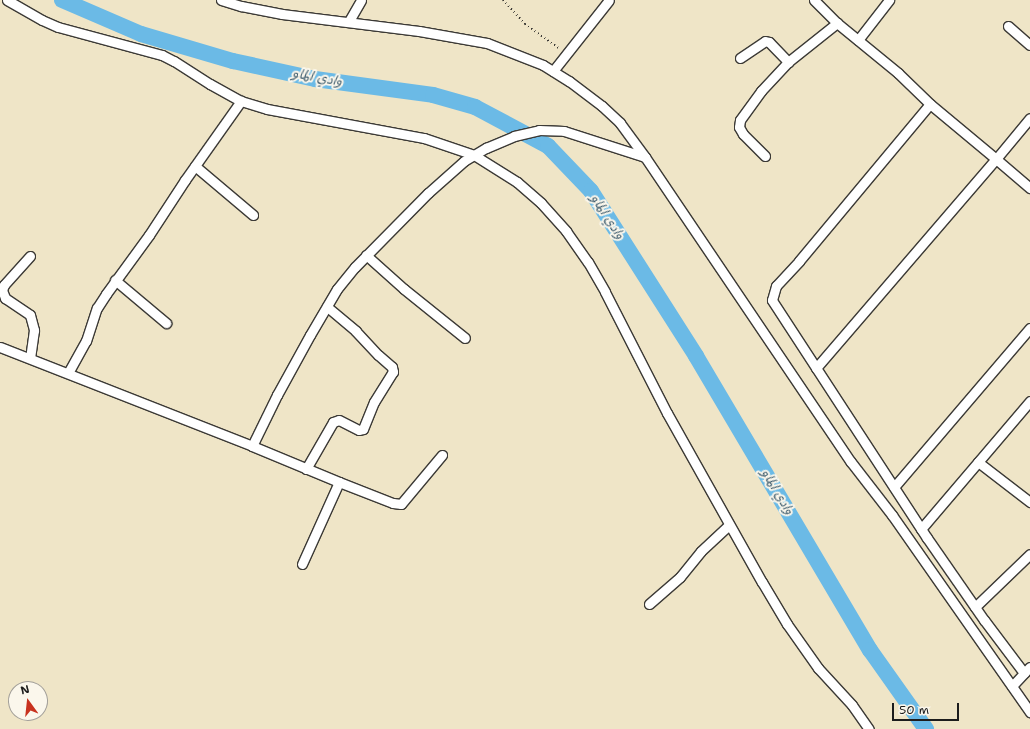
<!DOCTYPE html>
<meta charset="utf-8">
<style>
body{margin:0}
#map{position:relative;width:1030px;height:729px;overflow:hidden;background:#efe5c7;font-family:"Shantell Sans","Playpen Sans Arabic",sans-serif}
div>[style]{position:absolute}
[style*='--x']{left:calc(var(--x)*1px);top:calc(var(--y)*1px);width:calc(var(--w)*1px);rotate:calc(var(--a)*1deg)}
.river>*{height:16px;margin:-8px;padding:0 8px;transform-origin:8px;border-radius:8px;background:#6bbae6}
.path>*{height:1.5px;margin-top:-0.75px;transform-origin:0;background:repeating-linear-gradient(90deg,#3c3a36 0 1px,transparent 0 4px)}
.roads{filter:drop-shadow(1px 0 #3c3a36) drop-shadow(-1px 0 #3c3a36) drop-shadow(0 1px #3c3a36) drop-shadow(0 -1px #3c3a36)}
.minor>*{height:9px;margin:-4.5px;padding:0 4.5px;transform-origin:4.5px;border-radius:4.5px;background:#fff}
span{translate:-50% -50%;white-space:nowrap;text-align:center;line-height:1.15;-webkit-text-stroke:4px #fbf7ec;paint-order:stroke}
.water-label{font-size:13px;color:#3c5b6d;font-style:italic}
.north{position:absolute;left:8px;top:681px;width:40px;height:40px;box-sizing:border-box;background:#fbf7ec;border:1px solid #a29f99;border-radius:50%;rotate:345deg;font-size:11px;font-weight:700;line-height:16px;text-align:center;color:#1c1c1c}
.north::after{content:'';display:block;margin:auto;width:14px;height:18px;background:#c8321e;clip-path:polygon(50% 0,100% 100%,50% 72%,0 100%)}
.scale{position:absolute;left:892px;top:703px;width:67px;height:18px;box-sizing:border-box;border:2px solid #1c1c1c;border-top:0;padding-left:5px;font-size:12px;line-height:14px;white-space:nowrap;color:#1c1c1c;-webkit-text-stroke:3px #fbf7ec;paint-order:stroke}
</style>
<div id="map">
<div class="river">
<div style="--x:62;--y:0;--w:86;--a:23.3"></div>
<div style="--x:141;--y:34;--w:96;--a:16.4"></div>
<div style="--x:233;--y:61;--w:84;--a:12.4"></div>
<div style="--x:315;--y:79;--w:119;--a:7.7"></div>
<div style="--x:433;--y:95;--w:44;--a:15.9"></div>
<div style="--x:475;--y:107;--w:83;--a:28.1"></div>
<div style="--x:548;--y:146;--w:62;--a:46.3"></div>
<div style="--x:591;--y:191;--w:196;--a:57.5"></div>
<div style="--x:696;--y:356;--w:342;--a:59.4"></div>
<div style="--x:870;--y:650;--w:97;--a:54.7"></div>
</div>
<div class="path">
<div style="--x:503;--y:0;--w:33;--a:47"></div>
<div style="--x:525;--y:24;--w:43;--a:35.5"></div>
</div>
<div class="roads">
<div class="minor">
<div style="--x:7;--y:0;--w:40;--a:29.7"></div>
<div style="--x:42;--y:20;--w:17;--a:24"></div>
<div style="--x:58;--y:27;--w:108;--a:15.1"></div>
<div style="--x:162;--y:55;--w:13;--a:27"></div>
<div style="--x:174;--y:61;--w:43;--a:32.6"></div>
<div style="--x:210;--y:84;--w:35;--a:29"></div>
<div style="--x:241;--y:101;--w:27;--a:17"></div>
<div style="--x:267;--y:109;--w:160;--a:10.5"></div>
<div style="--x:424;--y:138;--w:53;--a:18.8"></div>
<div style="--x:474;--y:155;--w:51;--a:32.1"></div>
<div style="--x:517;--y:182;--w:32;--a:41"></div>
<div style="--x:541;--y:203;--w:38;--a:48"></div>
<div style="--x:566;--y:231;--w:38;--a:55"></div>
<div style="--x:588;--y:262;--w:34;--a:60"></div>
<div style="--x:605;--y:292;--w:136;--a:62.9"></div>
<div style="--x:667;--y:413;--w:194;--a:60.7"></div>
<div style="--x:762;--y:582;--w:49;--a:59.2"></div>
<div style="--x:787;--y:624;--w:54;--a:54.8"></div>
<div style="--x:818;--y:668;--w:50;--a:47.4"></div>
<div style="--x:852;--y:705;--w:29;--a:55"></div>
<div style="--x:221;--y:0;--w:21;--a:17"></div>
<div style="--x:241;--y:6;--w:42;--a:11"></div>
<div style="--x:282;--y:14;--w:138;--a:7.1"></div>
<div style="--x:419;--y:31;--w:69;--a:10"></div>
<div style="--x:487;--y:43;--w:60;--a:21.4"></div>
<div style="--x:543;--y:65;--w:31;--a:32"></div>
<div style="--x:569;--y:81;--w:41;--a:37.1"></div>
<div style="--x:602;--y:106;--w:25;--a:43"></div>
<div style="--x:620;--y:123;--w:42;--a:53.7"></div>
<div style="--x:645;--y:157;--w:368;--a:56"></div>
<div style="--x:851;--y:462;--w:67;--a:52.3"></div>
<div style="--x:892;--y:515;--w:241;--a:55"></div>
<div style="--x:814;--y:0;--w:33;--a:45"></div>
<div style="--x:837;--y:23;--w:79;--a:39.3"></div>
<div style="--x:898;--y:73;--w:45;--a:44.1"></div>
<div style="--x:349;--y:21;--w:24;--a:-60"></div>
<div style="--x:1008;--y:26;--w:29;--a:41"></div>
<div style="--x:858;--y:40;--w:51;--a:-52.2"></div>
<div style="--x:740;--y:58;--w:30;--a:-34"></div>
<div style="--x:765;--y:41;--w:4;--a:14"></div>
<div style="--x:769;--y:42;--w:28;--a:46"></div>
<div style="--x:553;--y:71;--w:90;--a:-51.7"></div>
<div style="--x:765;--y:156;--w:31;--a:-135"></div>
<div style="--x:743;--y:134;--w:8;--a:-120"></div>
<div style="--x:739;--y:127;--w:7;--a:-82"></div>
<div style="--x:740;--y:120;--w:36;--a:-54"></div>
<div style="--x:761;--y:91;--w:40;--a:-47"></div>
<div style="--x:788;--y:62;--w:63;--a:-38.5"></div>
<div style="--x:195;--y:166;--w:76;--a:40.2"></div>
<div style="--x:366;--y:255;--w:51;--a:41.8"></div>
<div style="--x:404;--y:289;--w:78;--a:38.8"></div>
<div style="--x:30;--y:256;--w:39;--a:132"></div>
<div style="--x:4;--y:285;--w:5;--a:112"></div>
<div style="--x:2;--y:290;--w:9;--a:69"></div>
<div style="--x:5;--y:298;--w:30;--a:34"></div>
<div style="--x:30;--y:315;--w:16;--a:75"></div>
<div style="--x:34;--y:330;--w:28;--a:98"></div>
<div style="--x:115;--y:280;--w:67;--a:40.1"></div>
<div style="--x:0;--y:347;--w:271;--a:21.4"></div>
<div style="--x:816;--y:368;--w:276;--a:-49.3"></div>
<div style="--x:996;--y:159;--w:45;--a:40.5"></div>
<div style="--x:68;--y:373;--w:37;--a:-61"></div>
<div style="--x:86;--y:341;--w:35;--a:-72"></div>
<div style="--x:97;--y:308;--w:17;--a:-57"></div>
<div style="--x:106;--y:294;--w:73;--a:-53.9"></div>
<div style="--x:149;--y:235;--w:66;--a:-56.8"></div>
<div style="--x:185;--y:180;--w:97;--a:-54.7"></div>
<div style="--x:978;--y:462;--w:66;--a:37.6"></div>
<div style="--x:306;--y:469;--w:54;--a:-60.1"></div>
<div style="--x:333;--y:422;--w:6;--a:-18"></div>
<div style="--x:339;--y:420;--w:22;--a:27"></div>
<div style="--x:359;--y:430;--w:4;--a:-14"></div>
<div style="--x:363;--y:429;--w:29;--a:-68"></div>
<div style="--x:374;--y:402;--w:36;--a:-58"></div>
<div style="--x:393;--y:372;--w:5;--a:-101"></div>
<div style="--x:392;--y:367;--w:18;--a:-139"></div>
<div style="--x:378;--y:355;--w:33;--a:-133"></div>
<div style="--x:356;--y:331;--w:38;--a:-140"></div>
<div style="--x:339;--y:482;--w:58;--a:21.3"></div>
<div style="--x:393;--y:503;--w:8;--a:7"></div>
<div style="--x:401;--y:504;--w:64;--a:-50.1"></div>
<div style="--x:894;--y:487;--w:209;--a:-49.5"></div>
<div style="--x:921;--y:529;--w:168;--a:-49.6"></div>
<div style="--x:302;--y:564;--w:90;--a:-65.7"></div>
<div style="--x:339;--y:482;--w:94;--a:-157.5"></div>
<div style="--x:252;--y:446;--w:57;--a:-63.9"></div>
<div style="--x:277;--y:395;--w:68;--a:-61.2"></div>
<div style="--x:310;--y:335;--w:53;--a:-59.6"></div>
<div style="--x:337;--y:289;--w:28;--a:-51"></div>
<div style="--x:355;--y:267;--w:104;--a:-45.4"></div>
<div style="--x:428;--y:193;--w:48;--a:-41.6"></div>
<div style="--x:464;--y:161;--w:26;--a:-31"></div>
<div style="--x:486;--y:148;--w:30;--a:-23"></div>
<div style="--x:514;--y:136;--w:26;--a:-13"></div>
<div style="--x:539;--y:130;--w:25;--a:2"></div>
<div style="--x:564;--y:131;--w:85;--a:17.8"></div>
<div style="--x:649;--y:604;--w:41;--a:-41.1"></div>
<div style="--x:680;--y:577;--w:33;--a:-51"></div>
<div style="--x:701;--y:551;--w:38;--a:-43"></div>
<div style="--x:975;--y:607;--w:76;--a:-43.9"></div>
<div style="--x:1024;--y:673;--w:66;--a:-127"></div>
<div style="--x:984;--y:620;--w:100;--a:-124.8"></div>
<div style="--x:927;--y:538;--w:284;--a:-123.1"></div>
<div style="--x:772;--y:300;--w:15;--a:-74"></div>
<div style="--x:776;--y:286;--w:34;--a:-47"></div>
<div style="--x:799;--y:261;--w:204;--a:-50.2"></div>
<div style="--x:930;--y:104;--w:86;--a:39.8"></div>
<div style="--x:996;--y:159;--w:53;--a:-50.3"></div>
<div style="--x:1012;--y:686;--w:26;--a:-47"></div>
</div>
</div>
<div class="water-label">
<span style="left:317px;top:78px;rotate:10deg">وادي الماو</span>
<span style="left:607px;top:217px;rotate:57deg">وادي الماو</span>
<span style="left:777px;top:492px;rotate:59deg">وادي الماو</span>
</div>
<div class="north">N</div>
<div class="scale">50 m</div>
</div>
